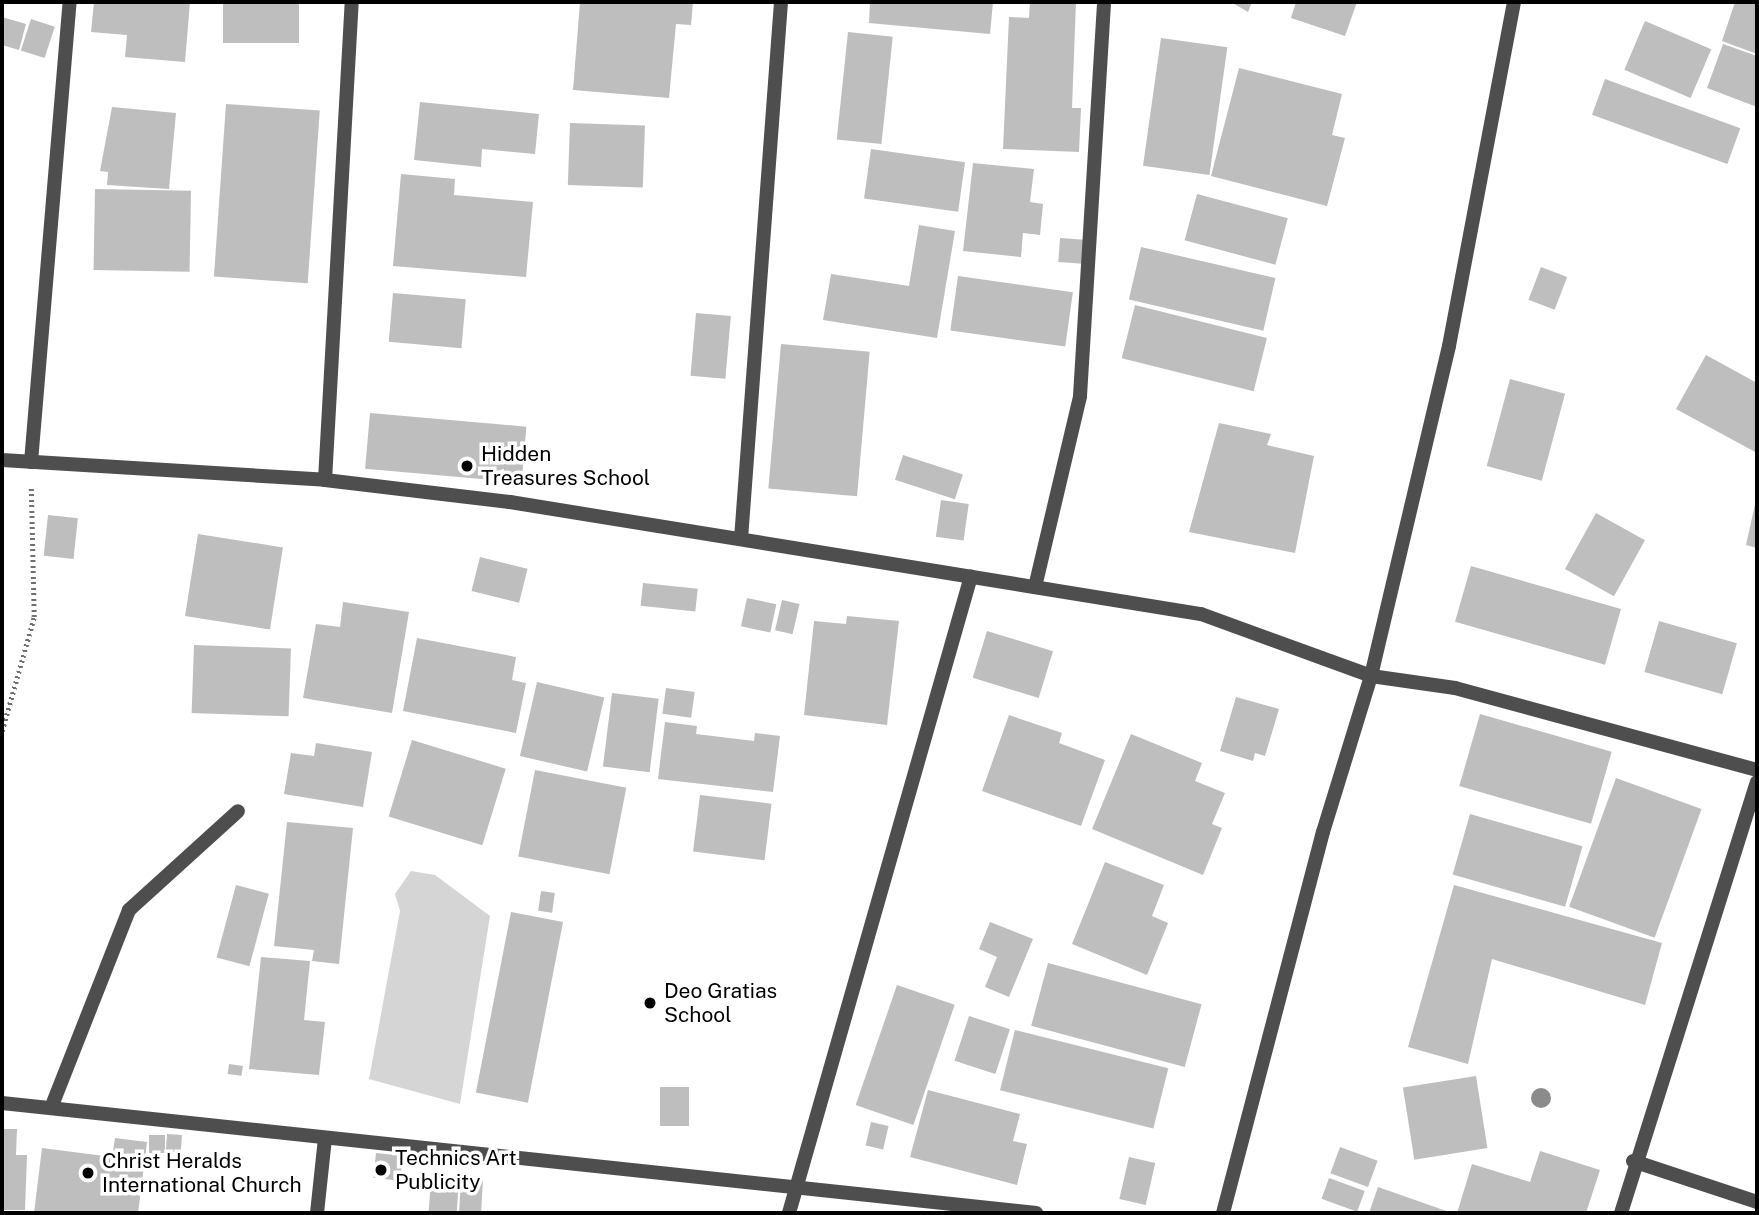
<!DOCTYPE html>
<style>
body{margin:0}
#map{position:relative;width:1759px;height:1215px;overflow:hidden;background:#fff;font-family:"Public Sans",sans-serif}
div>[style]{position:absolute}
[style*='--x']{left:calc(var(--x)*1px);top:calc(var(--y)*1px);width:calc(var(--w)*1px);rotate:calc(var(--a)*1deg)}
.green>*{inset:0;background:#d5d5d5}
.building>*{inset:0;background:#bebebe;transform-origin:0 0}
.path>*{height:4.5px;margin-top:-2.25px;transform-origin:0;background:repeating-linear-gradient(90deg,#707070 0 2px,transparent 0 5.5px)}
.service>*{height:14px;margin:-7px;padding:0 7px;transform-origin:7px;border-radius:7px;background:#4e4e4e}
.minor>*{height:14px;margin:-7px;padding:0 7px;transform-origin:7px;border-radius:7px;background:#4e4e4e}
.trees>*{width:20px;height:20px;margin:-10px;border-radius:50%;background:#8b8b8b}
.dots>*{width:19px;height:19px;translate:-50% -50%;box-sizing:border-box;border:4px solid #fff;border-radius:50%}
span{translate:-50% -50%;white-space:nowrap;text-align:center;line-height:1.15;-webkit-text-stroke:7px #fff;paint-order:stroke}
.poi-label{font-size:21px;color:#000}
.left{translate:0 -50%;text-align:left}
.frame{position:absolute;inset:0;border:4px solid #000;pointer-events:none}
</style>
<div id="map">
<div class="green">
<div style="clip-path:polygon(411px 871px,435px 875px,490px 916px,460px 1104px,369px 1079px,400px 911px,395px 894px)"></div>
</div>
<div class="building">
<div style="clip-path:polygon(94px 2px,190px 2px,185px 62px,125px 57px,127px 35px,91px 32px)"></div>
<div style="left:223px;top:2px;width:76px;height:41px"></div>
<div style="clip-path:polygon(580px 2px,693px 2px,691px 25px,676px 24px,669px 98px,573px 90px)"></div>
<div style="clip-path:polygon(870px 2px,993px 2px,990px 34px,869px 23px)"></div>
<div style="clip-path:polygon(1030px 2px,1076px 2px,1072px 108px,1081px 108px,1079px 152px,1003px 149px,1009px 17px,1029px 18px)"></div>
<div style="clip-path:polygon(1231px 2px,1252px 2px,1248px 12px)"></div>
<div style="clip-path:polygon(1296px 2px,1357px 2px,1345px 36px,1291px 18px)"></div>
<div style="clip-path:polygon(1735px 2px,1757px 2px,1757px 54px,1722px 41px)"></div>
<div style="clip-path:polygon(2px 17px,26px 24px,19px 50px,2px 45px)"></div>
<div style="left:31px;top:19px;width:25px;height:33px;rotate:18deg"></div>
<div style="left:1645px;top:21px;width:72px;height:53px;rotate:23deg"></div>
<div style="left:848px;top:32px;width:45px;height:108px;rotate:6deg"></div>
<div style="left:1161px;top:38px;width:67px;height:129px;rotate:8deg"></div>
<div style="clip-path:polygon(1723px 44px,1757px 56px,1757px 107px,1707px 88px)"></div>
<div style="clip-path:polygon(1239px 68px,1342px 94px,1332px 135px,1345px 138px,1327px 206px,1211px 176px)"></div>
<div style="left:1605px;top:79px;width:144px;height:38px;rotate:20deg"></div>
<div style="clip-path:polygon(420px 102px,539px 114px,535px 154px,482px 149px,481px 167px,414px 160px)"></div>
<div style="left:226px;top:104px;width:94px;height:173px;rotate:4deg"></div>
<div style="clip-path:polygon(112px 107px,176px 113px,169px 189px,107px 185px,108px 172px,100px 171px)"></div>
<div style="left:570px;top:123px;width:75px;height:62px;rotate:2deg"></div>
<div style="left:871px;top:149px;width:95px;height:50px;rotate:8deg"></div>
<div style="clip-path:polygon(973px 163px,1034px 169px,1030px 202px,1043px 204px,1040px 235px,1023px 233px,1021px 257px,963px 251px)"></div>
<div style="clip-path:polygon(401px 174px,455px 179px,454px 195px,533px 202px,526px 277px,393px 266px)"></div>
<div style="left:95px;top:189px;width:96px;height:81px;rotate:1deg"></div>
<div style="left:1197px;top:194px;width:94px;height:48px;rotate:15deg"></div>
<div style="clip-path:polygon(919px 225px,955px 231px,937px 338px,823px 320px,831px 274px,909px 286px)"></div>
<div style="left:1060px;top:238px;width:28px;height:24px;rotate:4deg"></div>
<div style="left:1141px;top:247px;width:138px;height:54px;rotate:13deg"></div>
<div style="left:1541px;top:267px;width:28px;height:35px;rotate:21deg"></div>
<div style="left:958px;top:276px;width:116px;height:55px;rotate:8deg"></div>
<div style="left:393px;top:293px;width:73px;height:49px;rotate:5deg"></div>
<div style="left:1135px;top:305px;width:136px;height:55px;rotate:14deg"></div>
<div style="left:696px;top:313px;width:35px;height:63px;rotate:5deg"></div>
<div style="left:781px;top:344px;width:89px;height:145px;rotate:5deg"></div>
<div style="clip-path:polygon(1706px 355px,1757px 383px,1757px 453px,1676px 409px)"></div>
<div style="left:1510px;top:379px;width:57px;height:90px;rotate:15deg"></div>
<div style="left:370px;top:413px;width:157px;height:56px;rotate:5deg"></div>
<div style="clip-path:polygon(1219px 423px,1271px 434px,1267px 445px,1314px 456px,1295px 553px,1189px 532px)"></div>
<div style="left:903px;top:455px;width:63px;height:26px;rotate:18deg"></div>
<div style="left:941px;top:500px;width:28px;height:37px;rotate:8deg"></div>
<div style="clip-path:polygon(1756px 500px,1757px 500px,1757px 548px,1746px 545px)"></div>
<div style="left:1596px;top:513px;width:56px;height:64px;rotate:29deg"></div>
<div style="left:48px;top:515px;width:30px;height:41px;rotate:6deg"></div>
<div style="left:198px;top:534px;width:86px;height:83px;rotate:9deg"></div>
<div style="left:480px;top:557px;width:49px;height:35px;rotate:14deg"></div>
<div style="left:1471px;top:566px;width:156px;height:58px;rotate:16deg"></div>
<div style="left:643px;top:583px;width:55px;height:23px;rotate:6deg"></div>
<div style="left:747px;top:598px;width:30px;height:29px;rotate:12deg"></div>
<div style="left:782px;top:600px;width:18px;height:31px;rotate:13deg"></div>
<div style="clip-path:polygon(343px 602px,409px 612px,392px 713px,303px 698px,316px 624px,340px 627px)"></div>
<div style="clip-path:polygon(847px 616px,899px 621px,887px 725px,804px 715px,814px 621px,846px 624px)"></div>
<div style="left:1659px;top:621px;width:81px;height:53px;rotate:16deg"></div>
<div style="left:987px;top:631px;width:69px;height:49px;rotate:17deg"></div>
<div style="clip-path:polygon(417px 638px,516px 657px,512px 680px,526px 683px,516px 733px,403px 711px)"></div>
<div style="left:194px;top:645px;width:97px;height:68px;rotate:2deg"></div>
<div style="left:537px;top:682px;width:69px;height:76px;rotate:13deg"></div>
<div style="left:666px;top:688px;width:29px;height:26px;rotate:8deg"></div>
<div style="left:612px;top:693px;width:47px;height:74px;rotate:7deg"></div>
<div style="clip-path:polygon(1236px 697px,1279px 709px,1265px 756px,1255px 753px,1253px 761px,1220px 751px)"></div>
<div style="left:1480px;top:714px;width:137px;height:75px;rotate:16deg"></div>
<div style="clip-path:polygon(1009px 715px,1062px 733px,1059px 743px,1105px 760px,1081px 826px,982px 791px)"></div>
<div style="clip-path:polygon(665px 722px,697px 726px,696px 734px,754px 741px,755px 733px,780px 736px,773px 792px,658px 779px)"></div>
<div style="clip-path:polygon(1131px 734px,1202px 763px,1195px 781px,1225px 793px,1212px 824px,1222px 828px,1203px 875px,1092px 829px)"></div>
<div style="left:412px;top:740px;width:98px;height:80px;rotate:17deg"></div>
<div style="clip-path:polygon(316px 743px,372px 752px,363px 807px,284px 794px,291px 753px,314px 756px)"></div>
<div style="left:535px;top:770px;width:93px;height:88px;rotate:11deg"></div>
<div style="left:1616px;top:778px;width:91px;height:137px;rotate:20deg"></div>
<div style="left:700px;top:795px;width:72px;height:57px;rotate:7deg"></div>
<div style="left:1470px;top:814px;width:117px;height:63px;rotate:16deg"></div>
<div style="clip-path:polygon(287px 822px,353px 828px,339px 964px,312px 961px,314px 950px,274px 946px)"></div>
<div style="clip-path:polygon(1105px 862px,1164px 885px,1152px 916px,1168px 923px,1147px 975px,1072px 944px)"></div>
<div style="left:236px;top:885px;width:34px;height:75px;rotate:15deg"></div>
<div style="clip-path:polygon(1454px 885px,1662px 943px,1645px 1005px,1492px 959px,1468px 1064px,1408px 1047px)"></div>
<div style="left:541px;top:891px;width:14px;height:20px;rotate:8deg"></div>
<div style="left:511px;top:912px;width:53px;height:184px;rotate:11deg"></div>
<div style="clip-path:polygon(990px 922px,1033px 939px,1009px 997px,985px 987px,997px 957px,979px 949px)"></div>
<div style="clip-path:polygon(261px 957px,310px 961px,304px 1020px,325px 1022px,319px 1075px,249px 1069px)"></div>
<div style="left:1048px;top:963px;width:159px;height:65px;rotate:15deg"></div>
<div style="left:897px;top:985px;width:61px;height:127px;rotate:19deg"></div>
<div style="left:969px;top:1016px;width:43px;height:47px;rotate:18deg"></div>
<div style="left:1015px;top:1030px;width:158px;height:62px;rotate:14deg"></div>
<div style="left:229px;top:1064px;width:14px;height:10px;rotate:8deg"></div>
<div style="left:1476px;top:1076px;width:73px;height:74px;rotate:81deg"></div>
<div style="left:660px;top:1087px;width:29px;height:39px"></div>
<div style="clip-path:polygon(928px 1090px,1020px 1114px,1013px 1141px,1027px 1144px,1017px 1185px,910px 1157px)"></div>
<div style="left:871px;top:1122px;width:18px;height:24px;rotate:13deg"></div>
<div style="clip-path:polygon(2px 1129px,17px 1129px,16px 1155px,27px 1155px,25px 1210px,2px 1210px)"></div>
<div style="left:167px;top:1134px;width:15px;height:17px;rotate:4deg"></div>
<div style="left:149px;top:1135px;width:16px;height:18px"></div>
<div style="clip-path:polygon(115px 1138px,147px 1142px,138px 1213px,34px 1213px,42px 1148px,112px 1157px)"></div>
<div style="left:1340px;top:1147px;width:40px;height:28px;rotate:20deg"></div>
<div style="clip-path:polygon(1540px 1151px,1600px 1170px,1586px 1213px,1457px 1213px,1472px 1164px,1530px 1182px)"></div>
<div style="left:376px;top:1153px;width:27px;height:25px;rotate:6deg"></div>
<div style="left:1129px;top:1157px;width:27px;height:43px;rotate:13deg"></div>
<div style="left:461px;top:1177px;width:22px;height:35px;rotate:3deg"></div>
<div style="left:1329px;top:1178px;width:38px;height:22px;rotate:20deg"></div>
<div style="left:431px;top:1179px;width:28px;height:34px;rotate:4deg"></div>
<div style="clip-path:polygon(1378px 1187px,1452px 1213px,1369px 1213px)"></div>
</div>
<div class="path">
<div style="--x:2;--y:731;--w:118;--a:-74.3"></div>
<div style="--x:34;--y:617;--w:129;--a:-91.3"></div>
</div>
<div class="service">
<div style="--x:51;--y:1108;--w:213;--a:-68.5"></div>
<div style="--x:129;--y:910;--w:147;--a:-42.2"></div>
</div>
<div class="minor">
<div style="--x:2;--y:460;--w:324;--a:3.5"></div>
<div style="--x:325;--y:480;--w:186;--a:6.8"></div>
<div style="--x:510;--y:502;--w:700;--a:9.21"></div>
<div style="--x:1201;--y:614;--w:181;--a:20"></div>
<div style="--x:1371;--y:676;--w:85;--a:8.1"></div>
<div style="--x:1455;--y:688;--w:313;--a:15.2"></div>
<div style="--x:31;--y:462;--w:462;--a:-85.2"></div>
<div style="--x:325;--y:480;--w:479;--a:-86.8"></div>
<div style="--x:741;--y:539;--w:538;--a:-85.74"></div>
<div style="--x:1035;--y:587;--w:196;--a:-76.7"></div>
<div style="--x:1080;--y:396;--w:395;--a:-86.5"></div>
<div style="--x:2;--y:1103;--w:1040;--a:6.07"></div>
<div style="--x:1633;--y:1161;--w:131;--a:18.3"></div>
<div style="--x:317;--y:1213;--w:75;--a:-83.9"></div>
<div style="--x:789;--y:1213;--w:662;--a:-74.05"></div>
<div style="--x:1223;--y:1213;--w:394;--a:-75.3"></div>
<div style="--x:1323;--y:832;--w:163;--a:-72.9"></div>
<div style="--x:1371;--y:676;--w:339;--a:-76.7"></div>
<div style="--x:1449;--y:346;--w:350;--a:-79.3"></div>
<div style="--x:1621;--y:1213;--w:452;--a:-72.5"></div>
</div>
<div class="trees">
<div style="left:1541px;top:1098px"></div>
</div>
<div class="dots">
<div style="left:467px;top:466px;background:#000"></div>
<div style="left:650px;top:1003px;background:#000"></div>
<div style="left:381px;top:1170px;background:#000"></div>
<div style="left:88px;top:1173px;background:#000"></div>
</div>
<div class="poi-label">
<span class="left" style="left:481px;top:466px">Hidden<br>Treasures School</span>
<span class="left" style="left:664px;top:1003px">Deo Gratias<br>School</span>
<span class="left" style="left:395px;top:1170px">Technics Art<br>Publicity</span>
<span class="left" style="left:102px;top:1173px">Christ Heralds<br>International Church</span>
</div>
<div class="frame"></div>
</div>
